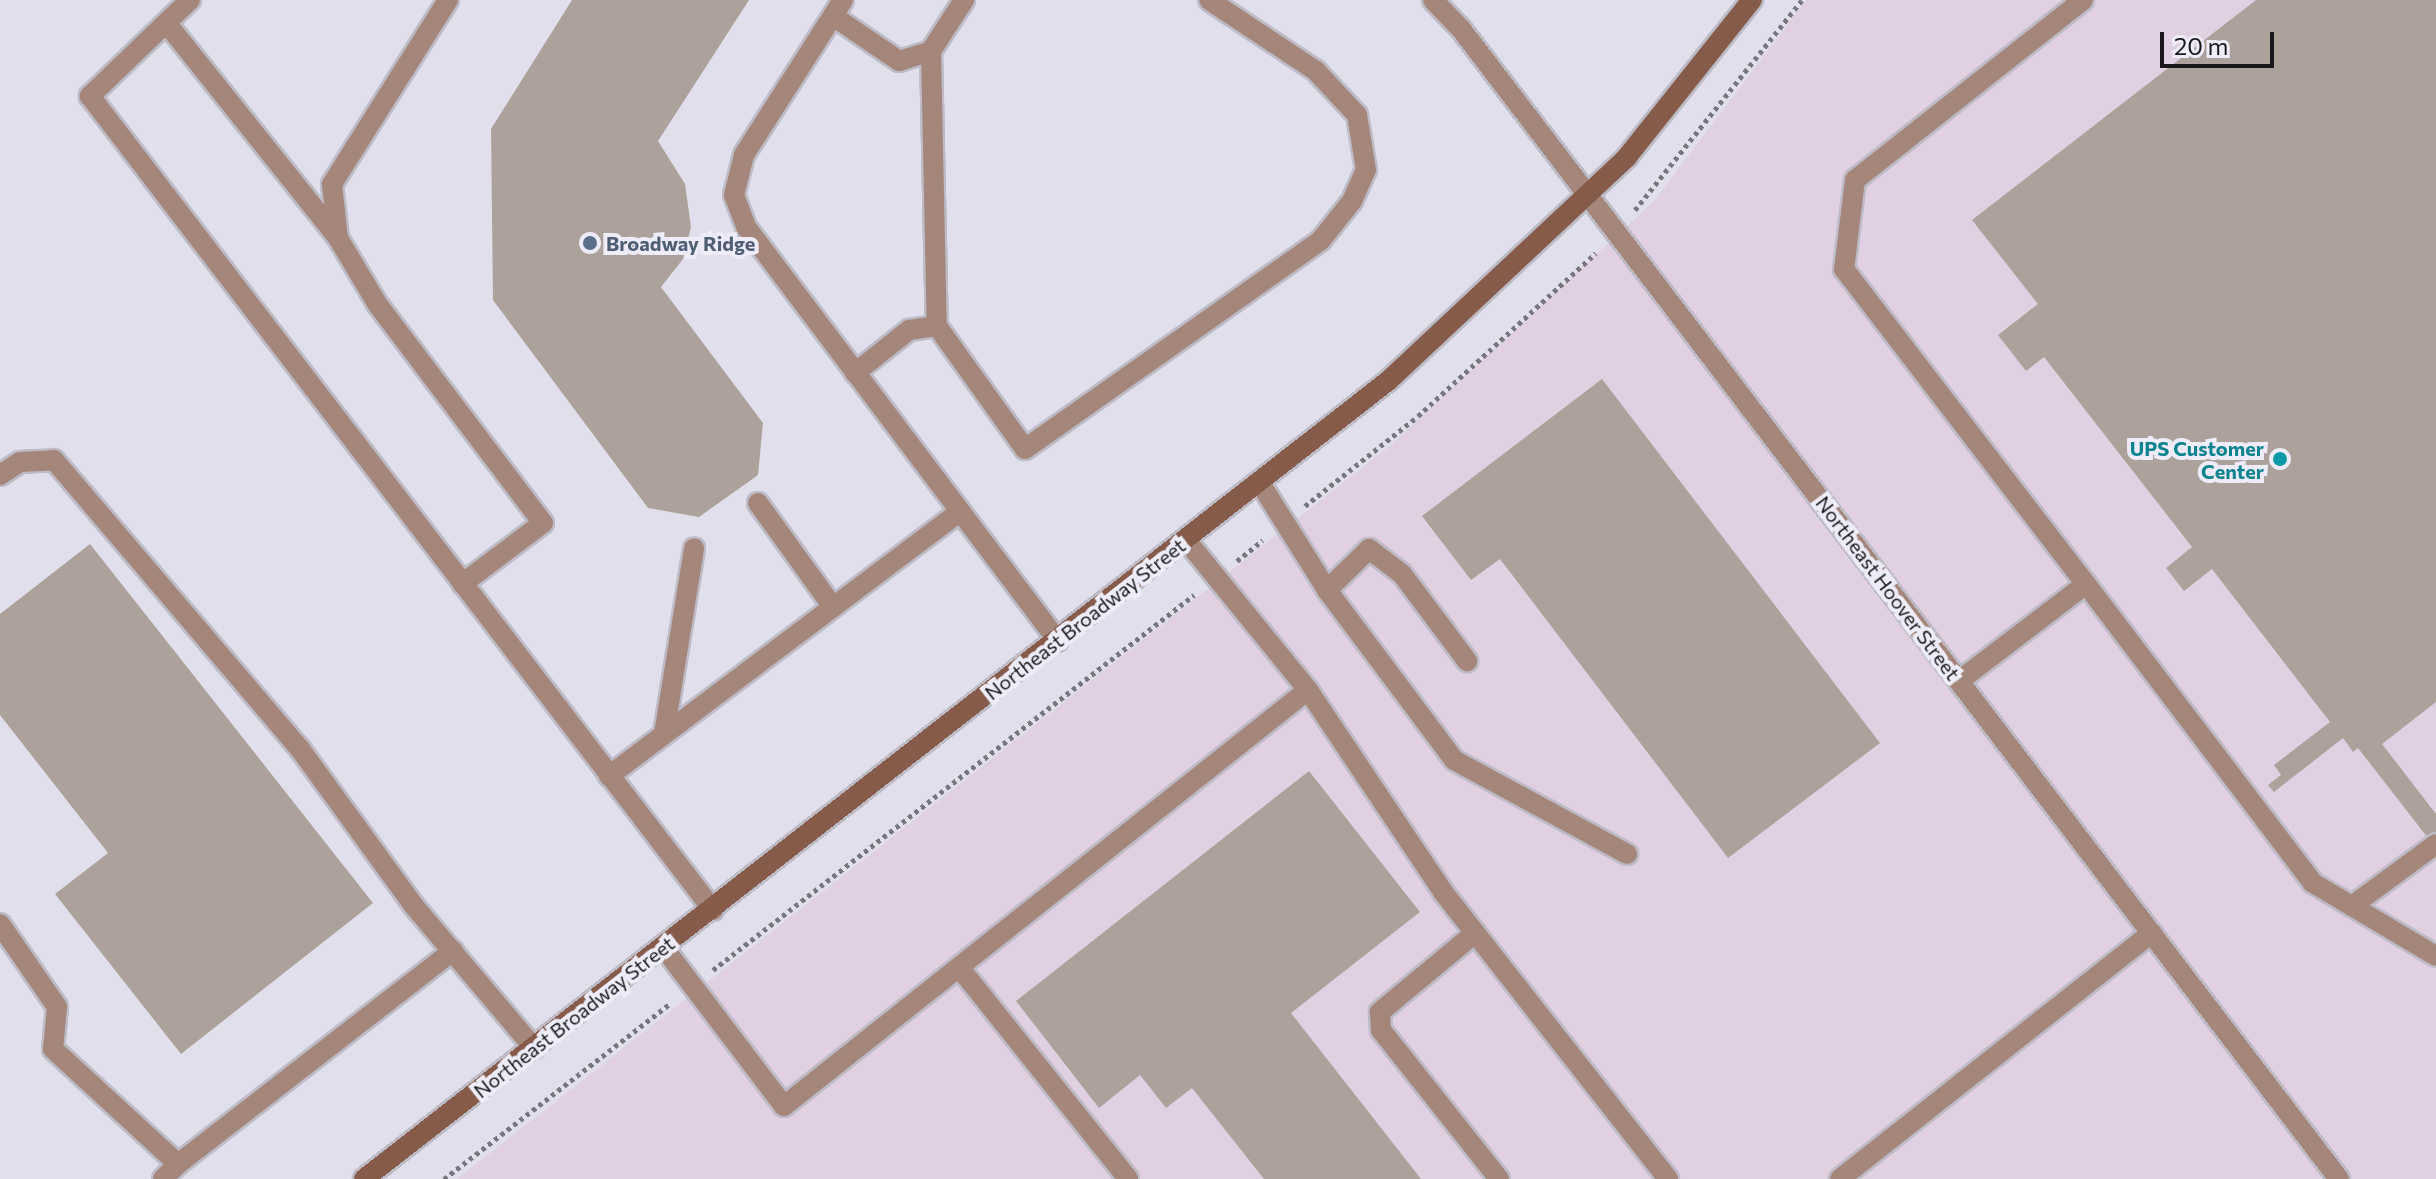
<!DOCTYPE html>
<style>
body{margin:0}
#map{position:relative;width:2436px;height:1179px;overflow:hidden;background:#e0dfeb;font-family:Commissioner,sans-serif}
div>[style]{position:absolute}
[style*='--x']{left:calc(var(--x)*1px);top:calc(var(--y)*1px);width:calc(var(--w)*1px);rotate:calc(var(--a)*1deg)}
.industrial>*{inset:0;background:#e0d0e2}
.building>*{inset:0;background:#ada29b}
.path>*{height:5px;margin-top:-2.5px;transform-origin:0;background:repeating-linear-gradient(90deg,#78777f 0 4px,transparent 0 8px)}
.roads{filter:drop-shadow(2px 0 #bcbbc6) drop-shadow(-2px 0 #bcbbc6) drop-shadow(0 2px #bcbbc6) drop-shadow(0 -2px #bcbbc6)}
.service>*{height:20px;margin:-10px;padding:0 10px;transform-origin:10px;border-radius:10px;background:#a5867a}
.minor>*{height:20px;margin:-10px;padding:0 10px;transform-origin:10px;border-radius:10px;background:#a5867a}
.secondary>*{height:20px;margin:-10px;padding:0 10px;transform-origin:10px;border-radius:10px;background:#865b49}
.dots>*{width:22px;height:22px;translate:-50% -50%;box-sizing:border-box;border:4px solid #edecf8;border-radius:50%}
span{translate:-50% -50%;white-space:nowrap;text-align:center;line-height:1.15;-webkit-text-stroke:8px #edecf8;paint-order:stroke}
.service-label{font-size:20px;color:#4e5e75;font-weight:700}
.left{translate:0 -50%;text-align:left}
.culture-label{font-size:20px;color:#0d838f;font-weight:700}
.right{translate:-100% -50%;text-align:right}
.street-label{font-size:20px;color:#19191d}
.scale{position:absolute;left:2160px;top:32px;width:114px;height:36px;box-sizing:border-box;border:4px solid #19191d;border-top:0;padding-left:10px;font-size:24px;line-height:28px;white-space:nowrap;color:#19191d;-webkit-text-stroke:6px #edecf8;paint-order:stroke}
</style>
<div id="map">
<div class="industrial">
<div style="clip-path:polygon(1806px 0,2436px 0,2436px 1179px,457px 1179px,1391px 445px,1654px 201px)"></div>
</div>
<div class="building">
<div style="clip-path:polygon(572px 0,749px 0,658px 141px,685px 184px,691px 227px,683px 259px,661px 287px,763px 423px,758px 475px,699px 517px,648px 508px,493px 300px,491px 129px)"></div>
<div style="clip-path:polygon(2256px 0,2436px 0,2436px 702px,2382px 744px,2436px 814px,2436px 832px,2428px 838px,2358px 748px,2353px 752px,2343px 738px,2274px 792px,2268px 785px,2281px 775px,2274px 765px,2330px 722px,2212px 569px,2184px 591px,2166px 568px,2192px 547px,2044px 357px,2026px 371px,1998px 335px,2038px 304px,1972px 220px)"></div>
<div style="clip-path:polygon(1602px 379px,1880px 743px,1728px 858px,1500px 559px,1471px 580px,1422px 516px)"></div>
<div style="clip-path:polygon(90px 544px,373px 903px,181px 1054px,55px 894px,108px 853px,0 715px,0 614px)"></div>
<div style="clip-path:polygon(1309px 771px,1420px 912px,1291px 1013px,1421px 1179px,1264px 1179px,1192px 1088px,1166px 1108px,1140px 1075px,1099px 1108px,1016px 1001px)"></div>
</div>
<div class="path">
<div style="--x:1635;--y:210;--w:268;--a:-51.5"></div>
<div style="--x:1305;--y:506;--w:144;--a:-38.5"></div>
<div style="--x:1418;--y:416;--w:241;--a:-42.5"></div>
<div style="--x:1237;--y:561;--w:33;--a:-39"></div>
<div style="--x:713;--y:970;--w:610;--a:-37.94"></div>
<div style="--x:444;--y:1179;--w:287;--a:-37.8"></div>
</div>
<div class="roads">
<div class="service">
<div style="--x:190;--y:0;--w:139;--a:136.2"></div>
<div style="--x:90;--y:96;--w:1025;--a:52.57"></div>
<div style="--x:448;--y:0;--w:218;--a:122.2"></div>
<div style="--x:332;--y:184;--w:54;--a:83.7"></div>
<div style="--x:338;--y:238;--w:78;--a:59.2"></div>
<div style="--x:378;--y:305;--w:273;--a:52.9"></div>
<div style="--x:543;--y:523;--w:101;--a:143"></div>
<div style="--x:843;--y:0;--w:184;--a:122.6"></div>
<div style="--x:744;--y:155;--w:41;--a:104"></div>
<div style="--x:734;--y:195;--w:34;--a:69"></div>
<div style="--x:746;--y:227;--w:518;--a:53"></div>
<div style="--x:2083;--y:0;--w:290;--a:141.7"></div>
<div style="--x:1855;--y:180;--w:90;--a:97"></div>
<div style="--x:1844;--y:269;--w:397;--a:52.5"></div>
<div style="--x:833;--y:16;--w:80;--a:34.3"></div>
<div style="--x:899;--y:61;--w:34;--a:-17"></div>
<div style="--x:931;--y:51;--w:61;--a:-57.1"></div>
<div style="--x:168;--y:25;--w:271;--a:51.4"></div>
<div style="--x:931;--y:51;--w:275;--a:88.8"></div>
<div style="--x:855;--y:373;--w:69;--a:-38.5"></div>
<div style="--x:909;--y:330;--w:28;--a:-8"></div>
<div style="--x:937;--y:326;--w:151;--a:54.4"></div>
<div style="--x:1025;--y:449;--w:362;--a:-35.2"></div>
<div style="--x:1321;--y:240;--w:50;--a:-51.5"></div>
<div style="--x:1352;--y:201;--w:34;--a:-66"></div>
<div style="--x:1366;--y:170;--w:56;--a:-99.3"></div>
<div style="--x:1357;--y:115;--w:60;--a:-133"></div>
<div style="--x:1316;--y:71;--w:128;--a:-146.4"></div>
<div style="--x:0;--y:475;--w:24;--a:-33"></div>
<div style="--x:20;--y:462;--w:34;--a:-3"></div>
<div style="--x:54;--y:460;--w:380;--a:49.6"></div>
<div style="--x:300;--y:749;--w:194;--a:54"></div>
<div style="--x:414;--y:906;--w:186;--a:49.8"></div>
<div style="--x:1260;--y:483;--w:126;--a:57.9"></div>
<div style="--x:1327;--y:590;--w:212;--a:53.2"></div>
<div style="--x:1454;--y:760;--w:197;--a:28.5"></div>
<div style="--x:758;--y:503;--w:128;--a:54.2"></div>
<div style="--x:1327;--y:590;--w:59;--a:-44.3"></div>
<div style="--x:1369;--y:549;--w:41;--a:37.1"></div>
<div style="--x:1402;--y:574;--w:109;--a:53.2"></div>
<div style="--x:1959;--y:681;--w:160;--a:-37.4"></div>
<div style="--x:2086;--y:584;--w:375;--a:52.8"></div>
<div style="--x:2313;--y:883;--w:143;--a:30.7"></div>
<div style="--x:1308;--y:690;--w:243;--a:56.2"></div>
<div style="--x:1443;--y:892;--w:365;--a:51.9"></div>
<div style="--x:664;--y:734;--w:188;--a:-80.8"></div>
<div style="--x:609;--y:776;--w:438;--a:-37"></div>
<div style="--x:2352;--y:906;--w:104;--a:-36.4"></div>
<div style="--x:0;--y:924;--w:101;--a:55.5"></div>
<div style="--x:57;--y:1007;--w:42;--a:95.4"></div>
<div style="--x:53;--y:1049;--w:170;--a:42.6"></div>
<div style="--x:178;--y:1164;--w:21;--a:135"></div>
<div style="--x:1475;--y:933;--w:124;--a:140.3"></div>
<div style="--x:1380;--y:1012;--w:18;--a:87"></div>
<div style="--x:1381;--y:1030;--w:190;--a:51.6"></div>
<div style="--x:664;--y:948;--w:198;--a:52.8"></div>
<div style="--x:784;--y:1106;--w:669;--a:-38.45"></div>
<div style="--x:1308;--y:690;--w:193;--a:-129.1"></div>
<div style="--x:959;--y:967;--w:271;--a:51.4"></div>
<div style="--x:178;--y:1164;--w:348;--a:-37.8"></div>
<div style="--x:1840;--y:1179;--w:397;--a:-38.3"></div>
</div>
<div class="minor">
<div style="--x:1433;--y:0;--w:40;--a:46"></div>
<div style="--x:1461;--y:29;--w:1447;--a:52.64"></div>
</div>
<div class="secondary">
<div style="--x:364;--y:1179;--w:1298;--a:-37.93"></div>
<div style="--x:1388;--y:381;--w:328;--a:-43.1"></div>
<div style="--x:1627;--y:157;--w:201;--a:-51.5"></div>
</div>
</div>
<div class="dots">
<div style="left:590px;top:243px;background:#5c6f8a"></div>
<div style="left:2280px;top:459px;background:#0f9aa8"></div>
</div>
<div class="service-label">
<span class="left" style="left:606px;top:243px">Broadway Ridge</span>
</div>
<div class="culture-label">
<span class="right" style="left:2264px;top:460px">UPS Customer<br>Center</span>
</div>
<div class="street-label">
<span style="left:1888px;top:588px;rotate:53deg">Northeast Hoover Street</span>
<span style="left:1085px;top:619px;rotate:-38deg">Northeast Broadway Street</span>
<span style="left:574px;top:1017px;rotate:-38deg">Northeast Broadway Street</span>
</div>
<div class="scale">20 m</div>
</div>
